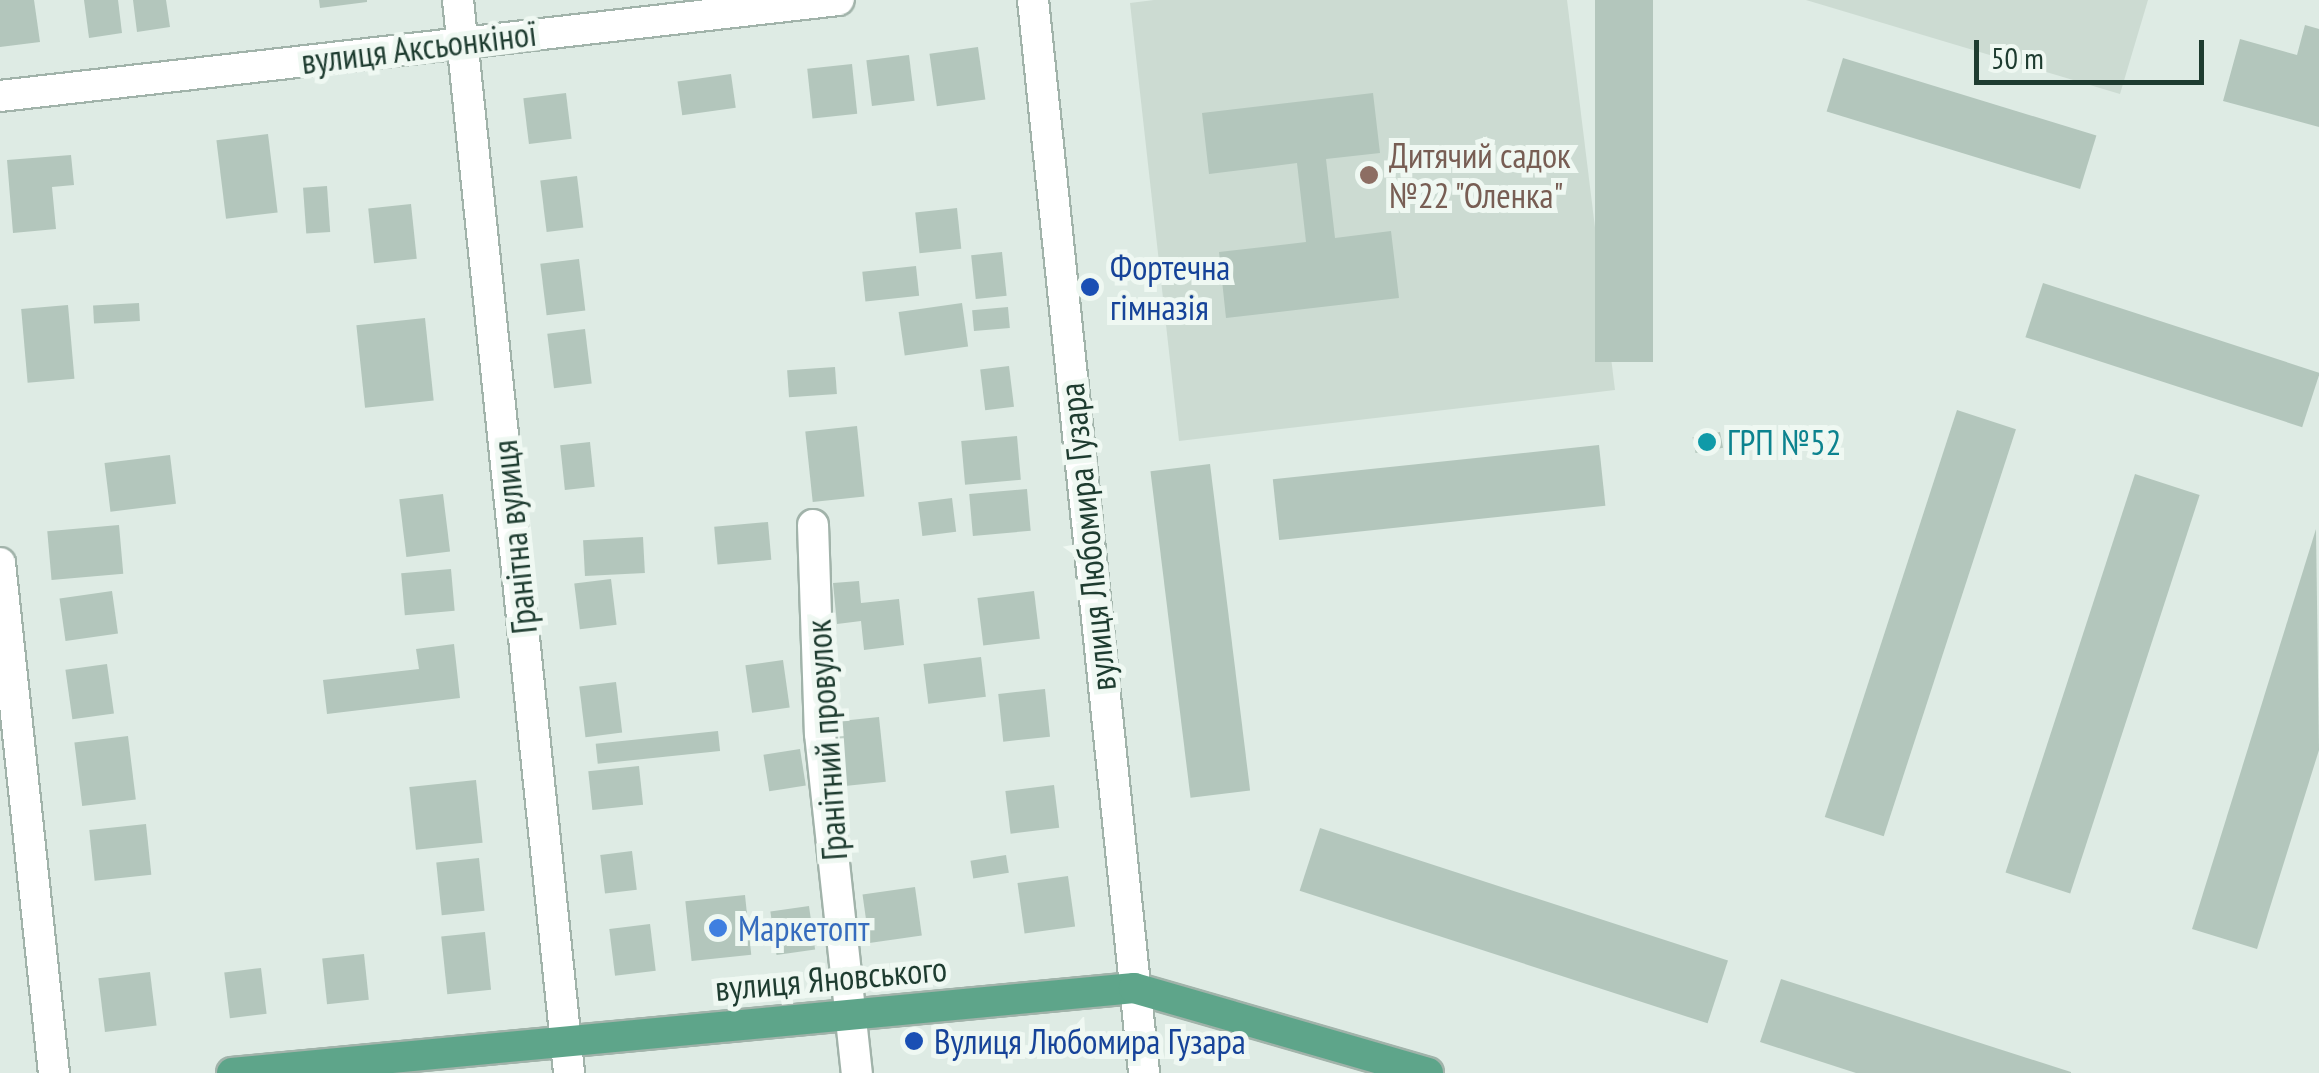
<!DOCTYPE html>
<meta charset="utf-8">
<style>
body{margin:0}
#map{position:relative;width:2319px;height:1073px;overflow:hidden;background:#deebe4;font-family:"PT Sans Narrow",sans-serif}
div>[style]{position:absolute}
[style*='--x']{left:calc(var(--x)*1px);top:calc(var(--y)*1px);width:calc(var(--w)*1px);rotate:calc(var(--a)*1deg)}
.built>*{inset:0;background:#ccdbd2}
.building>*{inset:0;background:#b3c6bc;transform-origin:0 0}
.roads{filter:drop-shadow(2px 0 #a1b3aa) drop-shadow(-2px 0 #a1b3aa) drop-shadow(0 2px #a1b3aa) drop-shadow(0 -2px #a1b3aa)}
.minor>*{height:30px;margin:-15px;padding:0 15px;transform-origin:15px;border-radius:15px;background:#fff}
.major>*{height:30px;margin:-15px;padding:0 15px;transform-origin:15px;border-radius:15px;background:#5ea58a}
.dots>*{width:28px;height:28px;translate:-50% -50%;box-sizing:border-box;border:5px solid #eff8f2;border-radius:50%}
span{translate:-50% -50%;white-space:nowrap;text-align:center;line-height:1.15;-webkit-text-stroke:10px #eff8f2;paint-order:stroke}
.street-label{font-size:35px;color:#1e3c30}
.education-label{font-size:35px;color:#785e54}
.left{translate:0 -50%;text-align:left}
.transit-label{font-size:35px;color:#164399}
.culture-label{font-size:35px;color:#0d838f}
.shop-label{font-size:35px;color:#366cbe}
.scale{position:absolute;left:1974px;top:40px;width:230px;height:45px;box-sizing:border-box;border:5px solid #1e3c30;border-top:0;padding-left:12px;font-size:30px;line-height:35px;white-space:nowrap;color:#1e3c30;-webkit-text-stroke:8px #eff8f2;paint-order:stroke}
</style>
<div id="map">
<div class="built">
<div style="clip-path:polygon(1154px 0,1567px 0,1615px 390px,1179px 441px,1130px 3px)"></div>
<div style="clip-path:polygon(1806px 0,2148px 0,2120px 94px)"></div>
</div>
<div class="building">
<div style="clip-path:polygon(0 0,34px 0,40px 42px,0 47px)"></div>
<div style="clip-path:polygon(84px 0,118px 0,122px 33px,89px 38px)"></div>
<div style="clip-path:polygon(133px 0,166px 0,170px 27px,137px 32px)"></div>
<div style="clip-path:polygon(319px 0,367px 0,367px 2px,320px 8px)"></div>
<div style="left:1595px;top:0;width:58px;height:362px"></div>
<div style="clip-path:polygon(2305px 25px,2319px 29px,2319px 127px,2223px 101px,2240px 39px,2297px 55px)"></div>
<div style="left:978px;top:47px;width:53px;height:49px;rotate:82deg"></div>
<div style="left:909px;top:55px;width:46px;height:43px;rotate:83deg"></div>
<div style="left:1843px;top:58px;width:265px;height:56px;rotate:17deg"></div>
<div style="left:852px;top:64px;width:50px;height:45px;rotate:84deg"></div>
<div style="left:731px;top:74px;width:34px;height:54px;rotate:82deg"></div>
<div style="left:566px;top:93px;width:46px;height:43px;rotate:83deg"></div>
<div style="clip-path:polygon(1373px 93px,1380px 153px,1326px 159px,1335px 238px,1391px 231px,1399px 298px,1226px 318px,1219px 252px,1306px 242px,1297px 163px,1209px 174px,1202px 113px)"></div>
<div style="left:268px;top:134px;width:79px;height:52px;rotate:83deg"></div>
<div style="clip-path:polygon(71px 155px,74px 185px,52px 187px,56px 229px,13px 233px,7px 160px)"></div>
<div style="left:577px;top:176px;width:52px;height:37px;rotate:83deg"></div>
<div style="left:327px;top:186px;width:46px;height:24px;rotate:86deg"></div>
<div style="left:411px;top:204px;width:55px;height:43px;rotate:84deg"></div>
<div style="left:957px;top:208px;width:41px;height:42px;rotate:84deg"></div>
<div style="left:1002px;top:252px;width:44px;height:31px;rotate:84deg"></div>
<div style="left:579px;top:259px;width:52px;height:39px;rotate:83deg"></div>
<div style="left:916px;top:266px;width:30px;height:54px;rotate:84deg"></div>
<div style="left:2043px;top:283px;width:291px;height:57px;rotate:18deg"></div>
<div style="left:139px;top:303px;width:18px;height:46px;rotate:87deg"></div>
<div style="left:962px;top:303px;width:44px;height:64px;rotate:82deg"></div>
<div style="left:68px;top:305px;width:74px;height:47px;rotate:85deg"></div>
<div style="left:1008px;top:307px;width:21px;height:36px;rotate:85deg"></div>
<div style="left:425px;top:318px;width:83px;height:69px;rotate:84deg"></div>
<div style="left:585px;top:329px;width:55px;height:38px;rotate:83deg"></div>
<div style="left:1009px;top:366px;width:41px;height:29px;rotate:83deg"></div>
<div style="left:835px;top:367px;width:27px;height:48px;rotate:86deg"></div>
<div style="left:1957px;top:410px;width:62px;height:428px;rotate:18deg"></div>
<div style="left:857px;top:426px;width:71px;height:52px;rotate:84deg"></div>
<div style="left:1720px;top:432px;width:16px;height:28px;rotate:79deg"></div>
<div style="left:1017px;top:436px;width:44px;height:56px;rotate:85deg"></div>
<div style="left:590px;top:442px;width:45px;height:30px;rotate:84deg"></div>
<div style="left:1599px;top:445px;width:61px;height:328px;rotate:84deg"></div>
<div style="left:170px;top:455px;width:49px;height:66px;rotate:83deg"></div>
<div style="left:1210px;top:464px;width:329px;height:60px;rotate:83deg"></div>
<div style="left:2135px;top:474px;width:68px;height:419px;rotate:18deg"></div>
<div style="left:1027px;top:489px;width:42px;height:58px;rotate:85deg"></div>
<div style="left:443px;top:494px;width:58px;height:44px;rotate:83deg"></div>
<div style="left:952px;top:498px;width:34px;height:34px;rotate:83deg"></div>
<div style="left:768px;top:522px;width:38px;height:54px;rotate:85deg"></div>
<div style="left:119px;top:525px;width:49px;height:72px;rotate:85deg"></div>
<div style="clip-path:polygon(2316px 529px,2319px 750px,2257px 949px,2192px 929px)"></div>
<div style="left:643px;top:537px;width:36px;height:60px;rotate:87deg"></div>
<div style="left:451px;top:569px;width:42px;height:50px;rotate:85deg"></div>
<div style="left:611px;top:579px;width:46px;height:37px;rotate:83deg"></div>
<div style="clip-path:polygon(859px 581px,861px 603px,899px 599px,904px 645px,864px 650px,861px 621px,837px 624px,833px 583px)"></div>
<div style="left:112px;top:591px;width:43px;height:53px;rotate:82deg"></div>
<div style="left:1034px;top:591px;width:48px;height:57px;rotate:83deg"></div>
<div style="clip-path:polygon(454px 644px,460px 698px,327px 714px,323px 680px,419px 669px,416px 649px)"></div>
<div style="left:981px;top:657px;width:40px;height:58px;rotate:83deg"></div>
<div style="left:783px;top:660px;width:48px;height:38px;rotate:82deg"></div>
<div style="left:107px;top:664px;width:50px;height:42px;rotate:82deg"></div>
<div style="left:616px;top:682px;width:51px;height:37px;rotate:83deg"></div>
<div style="left:1045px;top:689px;width:48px;height:47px;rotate:84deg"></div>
<div style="left:879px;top:717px;width:65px;height:41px;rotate:84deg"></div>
<div style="left:718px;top:731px;width:20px;height:123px;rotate:84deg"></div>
<div style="left:128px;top:736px;width:64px;height:54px;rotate:83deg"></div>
<div style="left:800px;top:749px;width:37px;height:37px;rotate:81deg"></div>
<div style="left:639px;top:766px;width:39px;height:51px;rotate:84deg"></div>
<div style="left:476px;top:780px;width:63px;height:67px;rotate:84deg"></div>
<div style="left:1054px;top:785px;width:43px;height:49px;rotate:83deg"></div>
<div style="left:146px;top:824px;width:51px;height:57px;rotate:84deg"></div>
<div style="left:1320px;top:828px;width:429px;height:66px;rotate:18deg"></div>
<div style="left:632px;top:851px;width:39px;height:32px;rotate:83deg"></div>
<div style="left:1006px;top:855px;width:18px;height:36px;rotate:81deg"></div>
<div style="left:479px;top:858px;width:53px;height:43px;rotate:84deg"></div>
<div style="left:1068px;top:876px;width:51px;height:51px;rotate:82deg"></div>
<div style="left:915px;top:887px;width:49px;height:53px;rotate:82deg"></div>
<div style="left:745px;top:895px;width:60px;height:60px;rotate:84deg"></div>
<div style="left:809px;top:906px;width:44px;height:39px;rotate:82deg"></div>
<div style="left:650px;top:924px;width:47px;height:41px;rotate:83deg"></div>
<div style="left:485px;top:932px;width:58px;height:44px;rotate:84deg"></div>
<div style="left:364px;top:954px;width:46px;height:42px;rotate:84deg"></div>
<div style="left:261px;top:968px;width:46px;height:37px;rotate:83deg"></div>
<div style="left:150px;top:972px;width:54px;height:52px;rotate:83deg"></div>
<div style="clip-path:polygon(1781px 979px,2071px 1072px,2071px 1073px,1856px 1073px,1760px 1042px)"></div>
</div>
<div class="roads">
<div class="minor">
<div style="--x:458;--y:0;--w:1079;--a:84.09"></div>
<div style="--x:1033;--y:0;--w:1079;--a:84.09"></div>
<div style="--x:0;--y:96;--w:844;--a:-6.53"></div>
<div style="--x:813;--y:525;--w:209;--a:88.1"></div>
<div style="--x:820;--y:734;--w:341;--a:83.8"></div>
<div style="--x:0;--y:563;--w:513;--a:83.96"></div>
</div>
<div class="major">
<div style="--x:232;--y:1073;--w:906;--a:-5.38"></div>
<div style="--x:1134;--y:988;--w:306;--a:16.1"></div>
</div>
</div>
<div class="dots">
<div style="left:1369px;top:175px;background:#8d6e63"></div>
<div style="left:1090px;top:287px;background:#1a4fb4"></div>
<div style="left:1707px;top:442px;background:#0f9aa8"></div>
<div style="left:718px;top:928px;background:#3f7fe0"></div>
<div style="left:914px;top:1041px;background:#1a4fb4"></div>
</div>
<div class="street-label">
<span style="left:419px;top:47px;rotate:-7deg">вулиця Аксьонкіної</span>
<span style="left:514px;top:537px;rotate:-96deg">Гранітна вулиця</span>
<span style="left:1087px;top:537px;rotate:-96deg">вулиця Любомира Гузара</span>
<span style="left:826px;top:740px;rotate:-94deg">Гранітний провулок</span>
<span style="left:831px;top:978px;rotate:-5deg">вулиця Яновського</span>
</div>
<div class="education-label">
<span class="left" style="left:1389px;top:175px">Дитячий садок<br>№22 "Оленка"</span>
</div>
<div class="transit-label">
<span class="left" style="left:1110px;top:287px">Фортечна<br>гімназія</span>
<span class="left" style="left:934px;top:1041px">Вулиця Любомира Гузара</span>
</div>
<div class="culture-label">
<span class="left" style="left:1727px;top:442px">ГРП №52</span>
</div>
<div class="shop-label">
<span class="left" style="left:738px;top:928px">Маркетопт</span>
</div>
<div class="scale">50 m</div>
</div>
